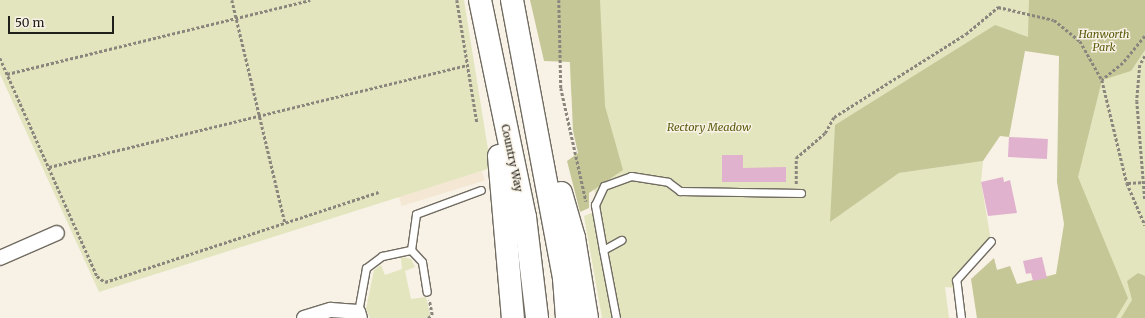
<!DOCTYPE html>
<style>
body{margin:0}
#map{position:relative;width:1145px;height:318px;overflow:hidden;background:#f8f2e6;font-family:Merriweather,serif}
div>[style]{position:absolute}
[style*='--x']{left:calc(var(--x)*1px);top:calc(var(--y)*1px);width:calc(var(--w)*1px);rotate:calc(var(--a)*1deg)}
.industrial>*{inset:0;background:#f4e7d3;transform-origin:0 0}
.green>*{inset:0;background:#e3e5be}
.forest>*{inset:0;background:#c5c797}
.building>*{inset:0;background:#e0b2ce;transform-origin:0 0}
.path>*{height:2.5px;margin-top:-1.25px;transform-origin:0;background:repeating-linear-gradient(90deg,#8a867e 0 3px,transparent 0 5px)}
.roads{filter:drop-shadow(1px 0 #716c62) drop-shadow(-1px 0 #716c62) drop-shadow(0 1px #716c62) drop-shadow(0 -1px #716c62)}
.lane>*{height:7px;margin:-3.5px;padding:0 3.5px;transform-origin:3.5px;border-radius:3.5px;background:#fff}
.street>*{height:14px;margin:-7px;padding:0 7px;transform-origin:7px;border-radius:7px;background:#fff}
.highway>*{height:22px;margin:-11px;padding:0 11px;transform-origin:11px;border-radius:11px;background:#fff}
span{translate:-50% -50%;white-space:nowrap;text-align:center;line-height:1.15;-webkit-text-stroke:3px #f8f2e6;paint-order:stroke}
.park-label{font-size:11px;color:#5b5b0c;font-style:italic}
.street-label{font-size:11px;color:#211f1b}
.scale{position:absolute;left:8px;top:16px;width:106px;height:18px;box-sizing:border-box;border:2px solid #211f1b;border-top:0;padding-left:5px;font-size:12px;line-height:14px;white-space:nowrap;color:#211f1b;-webkit-text-stroke:3px #f8f2e6;paint-order:stroke}
</style>
<div id="map">
<div class="industrial">
<div style="left:482px;top:171px;width:10px;height:87px;rotate:73deg"></div>
</div>
<div class="green">
<div style="clip-path:polygon(0 0,464px 0,491px 168px,99px 292px,0 74px)"></div>
<div style="clip-path:polygon(567px 0,1145px 0,1145px 318px,977px 318px,973px 290px,1031px 297px,1086px 258px,1064px 52px,1028px 37px,830px 221px,899px 173px,983px 161px,981px 182px,991px 241px,956px 279px,957px 288px,945px 287px,949px 318px,602px 318px,584px 216px,599px 210px,571px 93px)"></div>
<div style="clip-path:polygon(401px 257px,411px 259px,415px 267px,405px 271px,411px 299px,426px 297px,431px 318px,370px 318px,366px 309px,374px 270px,381px 265px,385px 275px,402px 269px)"></div>
</div>
<div class="forest">
<div style="clip-path:polygon(530px 0,600px 0,605px 106px,623px 170px,589px 193px,589px 208px,580px 212px,567px 161px,578px 153px,573px 131px,570px 62px,544px 61px)"></div>
<div style="clip-path:polygon(1029px 0,1145px 0,1145px 50px,1131px 71px,1102px 80px,1078px 177px,1128px 298px,1116px 318px,977px 318px,971px 279px,994px 258px,997px 270px,1010px 266px,1017px 284px,1056px 274px,1064px 224px,1057px 182px,1059px 56px,1025px 51px,1009px 137px,1000px 136px,983px 161px,899px 173px,830px 222px,835px 125px,995px 25px,1028px 37px)"></div>
<div style="clip-path:polygon(1138px 273px,1145px 276px,1145px 318px,1121px 318px,1132px 300px,1127px 281px)"></div>
</div>
<div class="building">
<div style="left:1009px;top:137px;width:39px;height:20px;rotate:3deg"></div>
<div style="clip-path:polygon(722px 155px,743px 155px,743px 168px,786px 167px,786px 182px,722px 182px)"></div>
<div style="clip-path:polygon(1003px 177px,1004px 182px,1010px 180px,1017px 213px,988px 216px,981px 182px)"></div>
<div style="clip-path:polygon(1042px 257px,1047px 278px,1033px 281px,1031px 273px,1026px 274px,1023px 261px)"></div>
</div>
<div class="path">
<div style="--x:232;--y:0;--w:228;--a:76.6"></div>
<div style="--x:457;--y:0;--w:124;--a:80.7"></div>
<div style="--x:559;--y:0;--w:88;--a:88.7"></div>
<div style="--x:561;--y:88;--w:116;--a:77.5"></div>
<div style="--x:1145;--y:36;--w:35;--a:129"></div>
<div style="--x:1123;--y:63;--w:27;--a:141"></div>
<div style="--x:1102;--y:80;--w:106;--a:76.4"></div>
<div style="--x:1127;--y:183;--w:46;--a:66.8"></div>
<div style="--x:1145;--y:56;--w:10;--a:119"></div>
<div style="--x:1140;--y:65;--w:36;--a:95"></div>
<div style="--x:1137;--y:101;--w:100;--a:85.4"></div>
<div style="--x:0;--y:58;--w:239;--a:66"></div>
<div style="--x:97;--y:276;--w:10;--a:37"></div>
<div style="--x:105;--y:282;--w:288;--a:-18.2"></div>
<div style="--x:7;--y:74;--w:312;--a:-13.7"></div>
<div style="--x:49;--y:167;--w:431;--a:-13.7"></div>
<div style="--x:1128;--y:183;--w:17;--a:-3"></div>
<div style="--x:796;--y:184;--w:26;--a:-90"></div>
<div style="--x:796;--y:158;--w:38;--a:-41"></div>
<div style="--x:825;--y:133;--w:18;--a:-61"></div>
<div style="--x:834;--y:117;--w:156;--a:-32.2"></div>
<div style="--x:966;--y:34;--w:42;--a:-40.2"></div>
<div style="--x:998;--y:7;--w:57;--a:13.1"></div>
<div style="--x:1054;--y:20;--w:33;--a:39"></div>
<div style="--x:1080;--y:41;--w:45;--a:60.6"></div>
<div style="--x:428;--y:318;--w:5;--a:-37"></div>
<div style="--x:432;--y:315;--w:15;--a:-101"></div>
</div>
<div class="roads">
<div class="lane">
<div style="--x:411;--y:250;--w:36;--a:-82"></div>
<div style="--x:416;--y:214;--w:69;--a:-20.3"></div>
<div style="--x:603;--y:250;--w:46;--a:-100.1"></div>
<div style="--x:595;--y:205;--w:21;--a:-65"></div>
<div style="--x:604;--y:186;--w:29;--a:-20"></div>
<div style="--x:631;--y:176;--w:37;--a:9"></div>
<div style="--x:668;--y:182;--w:15;--a:37"></div>
<div style="--x:680;--y:191;--w:121;--a:0.9"></div>
<div style="--x:358;--y:312;--w:45;--a:-79.7"></div>
<div style="--x:366;--y:268;--w:20;--a:-37"></div>
<div style="--x:382;--y:256;--w:30;--a:-12"></div>
<div style="--x:411;--y:250;--w:16;--a:47"></div>
<div style="--x:422;--y:262;--w:30;--a:81"></div>
<div style="--x:616;--y:318;--w:69;--a:-100.8"></div>
<div style="--x:603;--y:250;--w:21;--a:-29"></div>
<div style="--x:961;--y:318;--w:38;--a:-97"></div>
<div style="--x:956;--y:280;--w:52;--a:-48.1"></div>
</div>
<div class="street">
<div style="--x:0;--y:258;--w:62;--a:-23.7"></div>
<div style="--x:304;--y:318;--w:28;--a:-17"></div>
<div style="--x:331;--y:310;--w:27;--a:4"></div>
<div style="--x:358;--y:312;--w:6;--a:72"></div>
</div>
<div class="highway">
<div style="--x:480;--y:0;--w:222;--a:78.3"></div>
<div style="--x:525;--y:217;--w:102;--a:83.2"></div>
<div style="--x:512;--y:0;--w:283;--a:79.4"></div>
<div style="--x:564;--y:278;--w:40;--a:85.7"></div>
<div style="--x:499;--y:156;--w:163;--a:85.1"></div>
<div style="--x:561;--y:193;--w:47;--a:73.9"></div>
<div style="--x:574;--y:238;--w:81;--a:80.8"></div>
</div>
</div>
<div class="park-label">
<span style="left:1104px;top:41px">Hanworth<br>Park</span>
<span style="left:709px;top:127px">Rectory Meadow</span>
</div>
<div class="street-label">
<span style="left:512px;top:158px;rotate:78deg">Country Way</span>
</div>
<div class="scale">50 m</div>
</div>
